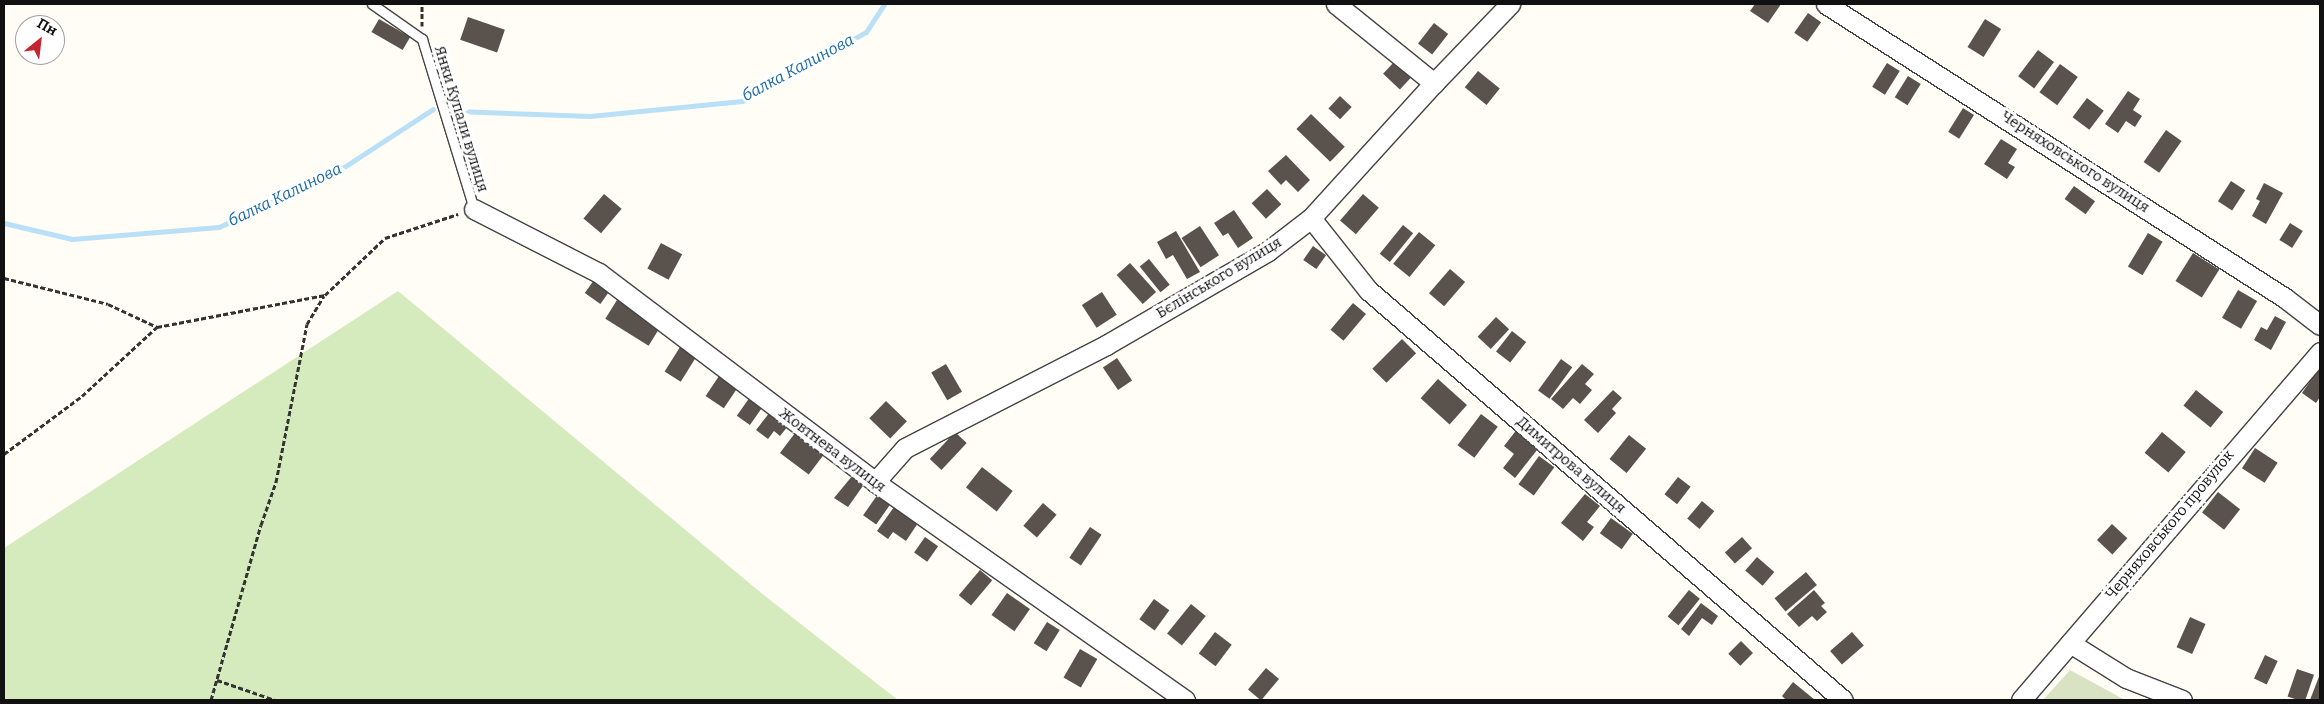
<!DOCTYPE html>
<meta charset="utf-8">
<style>
body{margin:0}
#map{position:relative;width:2324px;height:704px;overflow:hidden;background:#fffdf5;font-family:Bitter,serif}
div>[style]{position:absolute}
[style*='--x']{left:calc(var(--x)*1px);top:calc(var(--y)*1px);width:calc(var(--w)*1px);rotate:calc(var(--a)*1deg)}
.green>*{inset:0;background:#d5ebbd}
.cemetery>*{inset:0;background:#d9e3c4}
.stream>*{height:5px;margin:-2.5px;padding:0 2.5px;transform-origin:2.5px;border-radius:2.5px;background:#b9e0f7}
.building>*{inset:0;background:#5a524d;transform-origin:0 0}
.path>*{height:3px;margin-top:-1.5px;transform-origin:0;background:repeating-linear-gradient(90deg,#333 0 5px,transparent 0 7.5px)}
.roads{filter:drop-shadow(1px 0 #444) drop-shadow(-1px 0 #444) drop-shadow(0 1px #444) drop-shadow(0 -1px #444)}
.lane>*{height:9px;margin:-4.5px;padding:0 4.5px;transform-origin:4.5px;border-radius:4.5px;background:#fff}
.street>*{height:19px;margin:-9.5px;padding:0 9.5px;transform-origin:9.5px;border-radius:9.5px;background:#fff}
span{translate:-50% -50%;white-space:nowrap;text-align:center;line-height:1.15;-webkit-text-stroke:5px #fff;paint-order:stroke}
.street-label{font-size:15px;color:#111}
.water-label{font-size:16px;color:#1768a6;font-style:italic}
.frame{position:absolute;inset:0;border:5px solid #111;pointer-events:none}
.north{position:absolute;left:15px;top:15px;width:50px;height:50px;box-sizing:border-box;background:#fff;border:1px solid #a0a0a0;border-radius:50%;rotate:29deg;font-size:14px;font-weight:700;line-height:20px;text-align:center;color:#111}
.north::after{content:'';display:block;margin:auto;width:18px;height:22px;background:#c4262e;clip-path:polygon(50% 0,100% 100%,50% 72%,0 100%)}
</style>
<div id="map">
<div class="green">
<div style="clip-path:polygon(398px 291px,765px 596px,898px 700px,4px 700px,4px 548px)"></div>
</div>
<div class="cemetery">
<div style="clip-path:polygon(2070px 670px,2125px 700px,2043px 700px)"></div>
</div>
<div class="stream">
<div style="--x:457;--y:111;--w:133;--a:2.2"></div>
<div style="--x:590;--y:116;--w:153;--a:-5.6"></div>
<div style="--x:742;--y:101;--w:142;--a:-29.1"></div>
<div style="--x:866;--y:32;--w:33;--a:-57"></div>
<div style="--x:4;--y:223;--w:70;--a:13.2"></div>
<div style="--x:72;--y:239;--w:147;--a:-4.7"></div>
<div style="--x:219;--y:227;--w:139;--a:-25.6"></div>
<div style="--x:344;--y:167;--w:106;--a:-33.1"></div>
</div>
<div class="building">
<div style="clip-path:polygon(1755px 4px,1781px 4px,1768px 23px,1750px 11px)"></div>
<div style="left:1808px;top:13px;width:16px;height:24px;rotate:35deg"></div>
<div style="left:468px;top:17px;width:39px;height:24px;rotate:19deg"></div>
<div style="left:379px;top:19px;width:36px;height:15px;rotate:30deg"></div>
<div style="left:1985px;top:19px;width:19px;height:33px;rotate:32deg"></div>
<div style="left:1434px;top:23px;width:18px;height:26px;rotate:38deg"></div>
<div style="left:2038px;top:50px;width:20px;height:33px;rotate:37deg"></div>
<div style="left:1394px;top:62px;width:23px;height:16px;rotate:43deg"></div>
<div style="left:1887px;top:63px;width:15px;height:28px;rotate:32deg"></div>
<div style="left:2060px;top:64px;width:22px;height:35px;rotate:36deg"></div>
<div style="left:1478px;top:71px;width:28px;height:21px;rotate:39deg"></div>
<div style="left:1908px;top:76px;width:15px;height:25px;rotate:32deg"></div>
<div style="clip-path:polygon(2128px 91px,2140px 99px,2133px 110px,2142px 116px,2135px 127px,2126px 121px,2118px 133px,2105px 124px)"></div>
<div style="left:1340px;top:96px;width:16px;height:17px;rotate:43deg"></div>
<div style="left:2087px;top:98px;width:21px;height:24px;rotate:37deg"></div>
<div style="left:1963px;top:108px;width:13px;height:28px;rotate:32deg"></div>
<div style="left:1311px;top:114px;width:47px;height:21px;rotate:44deg"></div>
<div style="left:2166px;top:130px;width:19px;height:39px;rotate:35deg"></div>
<div style="clip-path:polygon(2001px 139px,2017px 149px,2008px 163px,2015px 167px,2007px 179px,1984px 164px)"></div>
<div style="clip-path:polygon(1286px 155px,1310px 180px,1298px 192px,1286px 180px,1281px 185px,1268px 171px)"></div>
<div style="left:2231px;top:181px;width:17px;height:24px;rotate:33deg"></div>
<div style="clip-path:polygon(2264px 183px,2283px 193px,2266px 224px,2252px 216px,2260px 201px,2256px 199px)"></div>
<div style="left:2074px;top:186px;width:26px;height:16px;rotate:36deg"></div>
<div style="left:1267px;top:189px;width:21px;height:21px;rotate:47deg"></div>
<div style="left:604px;top:194px;width:23px;height:32px;rotate:40deg"></div>
<div style="left:1363px;top:194px;width:21px;height:35px;rotate:41deg"></div>
<div style="clip-path:polygon(1234px 210px,1253px 238px,1238px 248px,1228px 233px,1223px 236px,1214px 223px)"></div>
<div style="left:2290px;top:223px;width:15px;height:20px;rotate:32deg"></div>
<div style="left:1403px;top:225px;width:13px;height:37px;rotate:39deg"></div>
<div style="left:1200px;top:226px;width:35px;height:22px;rotate:57deg"></div>
<div style="clip-path:polygon(1176px 231px,1200px 272px,1187px 279px,1173px 255px,1166px 259px,1157px 242px)"></div>
<div style="left:1419px;top:232px;width:21px;height:41px;rotate:39deg"></div>
<div style="left:2148px;top:233px;width:17px;height:39px;rotate:31deg"></div>
<div style="left:661px;top:243px;width:24px;height:29px;rotate:28deg"></div>
<div style="left:1313px;top:246px;width:16px;height:17px;rotate:35deg"></div>
<div style="left:2193px;top:253px;width:31px;height:33px;rotate:32deg"></div>
<div style="left:1149px;top:259px;width:33px;height:12px;rotate:51deg"></div>
<div style="left:1130px;top:263px;width:39px;height:18px;rotate:48deg"></div>
<div style="left:1450px;top:269px;width:20px;height:32px;rotate:41deg"></div>
<div style="left:594px;top:280px;width:19px;height:16px;rotate:35deg"></div>
<div style="left:2238px;top:290px;width:22px;height:32px;rotate:30deg"></div>
<div style="left:1102px;top:292px;width:27px;height:24px;rotate:57deg"></div>
<div style="left:617px;top:300px;width:51px;height:22px;rotate:32deg"></div>
<div style="left:1353px;top:303px;width:17px;height:35px;rotate:40deg"></div>
<div style="clip-path:polygon(2275px 316px,2286px 322px,2271px 350px,2254px 340px,2261px 327px,2267px 330px)"></div>
<div style="left:1496px;top:317px;width:18px;height:27px;rotate:43deg"></div>
<div style="left:1512px;top:331px;width:18px;height:26px;rotate:38deg"></div>
<div style="left:1402px;top:339px;width:20px;height:42px;rotate:45deg"></div>
<div style="left:680px;top:347px;width:19px;height:29px;rotate:32deg"></div>
<div style="left:1117px;top:358px;width:27px;height:17px;rotate:56deg"></div>
<div style="left:1561px;top:359px;width:14px;height:39px;rotate:36deg"></div>
<div style="left:946px;top:364px;width:32px;height:17px;rotate:60deg"></div>
<div style="clip-path:polygon(1582px 364px,1594px 374px,1585px 384px,1592px 390px,1580px 404px,1573px 398px,1563px 409px,1551px 399px)"></div>
<div style="clip-path:polygon(2320px 367px,2320px 397px,2316px 403px,2302px 393px)"></div>
<div style="left:719px;top:376px;width:22px;height:24px;rotate:34deg"></div>
<div style="left:1438px;top:379px;width:39px;height:26px;rotate:42deg"></div>
<div style="clip-path:polygon(1613px 390px,1622px 398px,1612px 409px,1616px 413px,1598px 433px,1584px 420px)"></div>
<div style="left:2196px;top:390px;width:35px;height:20px;rotate:39deg"></div>
<div style="left:750px;top:397px;width:16px;height:23px;rotate:35deg"></div>
<div style="left:886px;top:401px;width:29px;height:24px;rotate:44deg"></div>
<div style="clip-path:polygon(770px 412px,788px 426px,780px 436px,774px 431px,768px 439px,756px 430px)"></div>
<div style="left:1481px;top:414px;width:21px;height:39px;rotate:37deg"></div>
<div style="clip-path:polygon(1518px 428px,1541px 445px,1515px 478px,1503px 468px,1514px 454px,1504px 446px)"></div>
<div style="left:798px;top:429px;width:36px;height:30px;rotate:37deg"></div>
<div style="left:955px;top:432px;width:16px;height:37px;rotate:43deg"></div>
<div style="left:2162px;top:432px;width:31px;height:27px;rotate:40deg"></div>
<div style="left:1629px;top:435px;width:22px;height:31px;rotate:39deg"></div>
<div style="left:2255px;top:448px;width:27px;height:24px;rotate:33deg"></div>
<div style="left:1539px;top:456px;width:19px;height:35px;rotate:36deg"></div>
<div style="left:982px;top:467px;width:39px;height:26px;rotate:38deg"></div>
<div style="clip-path:polygon(853px 475px,865px 483px,848px 507px,834px 498px)"></div>
<div style="left:1678px;top:477px;width:16px;height:22px;rotate:38deg"></div>
<div style="left:2218px;top:492px;width:28px;height:26px;rotate:38deg"></div>
<div style="left:878px;top:494px;width:16px;height:26px;rotate:35deg"></div>
<div style="clip-path:polygon(1585px 494px,1600px 506px,1587px 522px,1594px 527px,1583px 541px,1561px 523px)"></div>
<div style="left:1702px;top:501px;width:16px;height:23px;rotate:40deg"></div>
<div style="left:1043px;top:503px;width:18px;height:30px;rotate:41deg"></div>
<div style="clip-path:polygon(894px 507px,918px 523px,906px 541px,893px 532px,888px 539px,877px 531px)"></div>
<div style="left:1611px;top:518px;width:27px;height:19px;rotate:36deg"></div>
<div style="left:2112px;top:524px;width:21px;height:22px;rotate:43deg"></div>
<div style="left:1090px;top:527px;width:14px;height:37px;rotate:34deg"></div>
<div style="left:925px;top:537px;width:16px;height:19px;rotate:35deg"></div>
<div style="left:1742px;top:537px;width:15px;height:23px;rotate:48deg"></div>
<div style="left:1757px;top:557px;width:23px;height:18px;rotate:41deg"></div>
<div style="left:980px;top:570px;width:16px;height:33px;rotate:40deg"></div>
<div style="left:1806px;top:572px;width:17px;height:41px;rotate:50deg"></div>
<div style="left:1689px;top:590px;width:14px;height:34px;rotate:39deg"></div>
<div style="clip-path:polygon(1814px 590px,1825px 603px,1821px 606px,1827px 612px,1817px 621px,1812px 616px,1799px 627px,1787px 614px)"></div>
<div style="left:1007px;top:593px;width:28px;height:27px;rotate:35deg"></div>
<div style="left:1154px;top:599px;width:19px;height:25px;rotate:36deg"></div>
<div style="clip-path:polygon(1701px 603px,1718px 616px,1712px 625px,1702px 618px,1689px 636px,1681px 629px)"></div>
<div style="left:1191px;top:604px;width:19px;height:38px;rotate:39deg"></div>
<div style="left:2190px;top:617px;width:17px;height:33px;rotate:24deg"></div>
<div style="left:1047px;top:622px;width:15px;height:25px;rotate:32deg"></div>
<div style="left:1215px;top:632px;width:21px;height:27px;rotate:37deg"></div>
<div style="left:1852px;top:632px;width:18px;height:29px;rotate:49deg"></div>
<div style="left:1741px;top:641px;width:17px;height:18px;rotate:45deg"></div>
<div style="left:1080px;top:649px;width:20px;height:33px;rotate:30deg"></div>
<div style="left:2265px;top:655px;width:14px;height:26px;rotate:25deg"></div>
<div style="left:1266px;top:668px;width:17px;height:28px;rotate:40deg"></div>
<div style="left:2297px;top:669px;width:18px;height:29px;rotate:19deg"></div>
<div style="clip-path:polygon(2320px 674px,2320px 700px,2310px 700px)"></div>
<div style="clip-path:polygon(1793px 682px,1815px 700px,1786px 700px,1782px 696px)"></div>
</div>
<div class="path">
<div style="--x:422;--y:26;--w:22;--a:-90"></div>
<div style="--x:4;--y:278;--w:107;--a:14"></div>
<div style="--x:108;--y:304;--w:54;--a:25.1"></div>
<div style="--x:4;--y:454;--w:97;--a:-36.6"></div>
<div style="--x:82;--y:396;--w:102;--a:-42.6"></div>
<div style="--x:157;--y:327;--w:171;--a:-10.8"></div>
<div style="--x:325;--y:295;--w:83;--a:-43.5"></div>
<div style="--x:385;--y:238;--w:77;--a:-18.2"></div>
<div style="--x:217;--y:680;--w:61;--a:19"></div>
<div style="--x:211;--y:700;--w:182;--a:-74.1"></div>
<div style="--x:261;--y:525;--w:46;--a:-70.8"></div>
<div style="--x:276;--y:482;--w:161;--a:-78.9"></div>
<div style="--x:307;--y:324;--w:33;--a:-59"></div>
</div>
<div class="roads">
<div class="lane">
<div style="--x:372;--y:4;--w:61;--a:35"></div>
<div style="--x:422;--y:39;--w:178;--a:73"></div>
</div>
<div class="street">
<div style="--x:1336;--y:4;--w:126;--a:38.9"></div>
<div style="--x:1826;--y:4;--w:545;--a:32.64"></div>
<div style="--x:2285;--y:298;--w:44;--a:37.6"></div>
<div style="--x:474;--y:209;--w:140;--a:27.1"></div>
<div style="--x:599;--y:273;--w:346;--a:37.1"></div>
<div style="--x:875;--y:482;--w:379;--a:35.1"></div>
<div style="--x:1311;--y:218;--w:92;--a:51.6"></div>
<div style="--x:1368;--y:290;--w:627;--a:40.8"></div>
<div style="--x:875;--y:482;--w:45;--a:-48.6"></div>
<div style="--x:905;--y:448;--w:226;--a:-27.1"></div>
<div style="--x:1106;--y:345;--w:187;--a:-30.1"></div>
<div style="--x:1268;--y:251;--w:54;--a:-37.5"></div>
<div style="--x:1311;--y:218;--w:183;--a:-47.7"></div>
<div style="--x:1434;--y:83;--w:110;--a:-46.1"></div>
<div style="--x:2070;--y:643;--w:66;--a:32"></div>
<div style="--x:2126;--y:678;--w:60;--a:21.4"></div>
<div style="--x:2021;--y:700;--w:459;--a:-49.3"></div>
</div>
</div>
<div class="street-label">
<span style="left:461px;top:119px;rotate:73deg">Янки Купали вулиця</span>
<span style="left:2075px;top:162px;rotate:33deg">Черняховського вулиця</span>
<span style="left:1219px;top:278px;rotate:-31deg">Бєлінського вулиця</span>
<span style="left:832px;top:450px;rotate:37deg">Жовтнева вулиця</span>
<span style="left:1571px;top:465px;rotate:41deg">Димитрова вулиця</span>
<span style="left:2170px;top:525px;rotate:-50deg">Черняховського провулок</span>
</div>
<div class="water-label">
<span style="left:798px;top:68px;rotate:-28deg">балка Калинова</span>
<span style="left:285px;top:195px;rotate:-26deg">балка Калинова</span>
</div>
<div class="frame"></div>
<div class="north">Пн</div>
</div>
